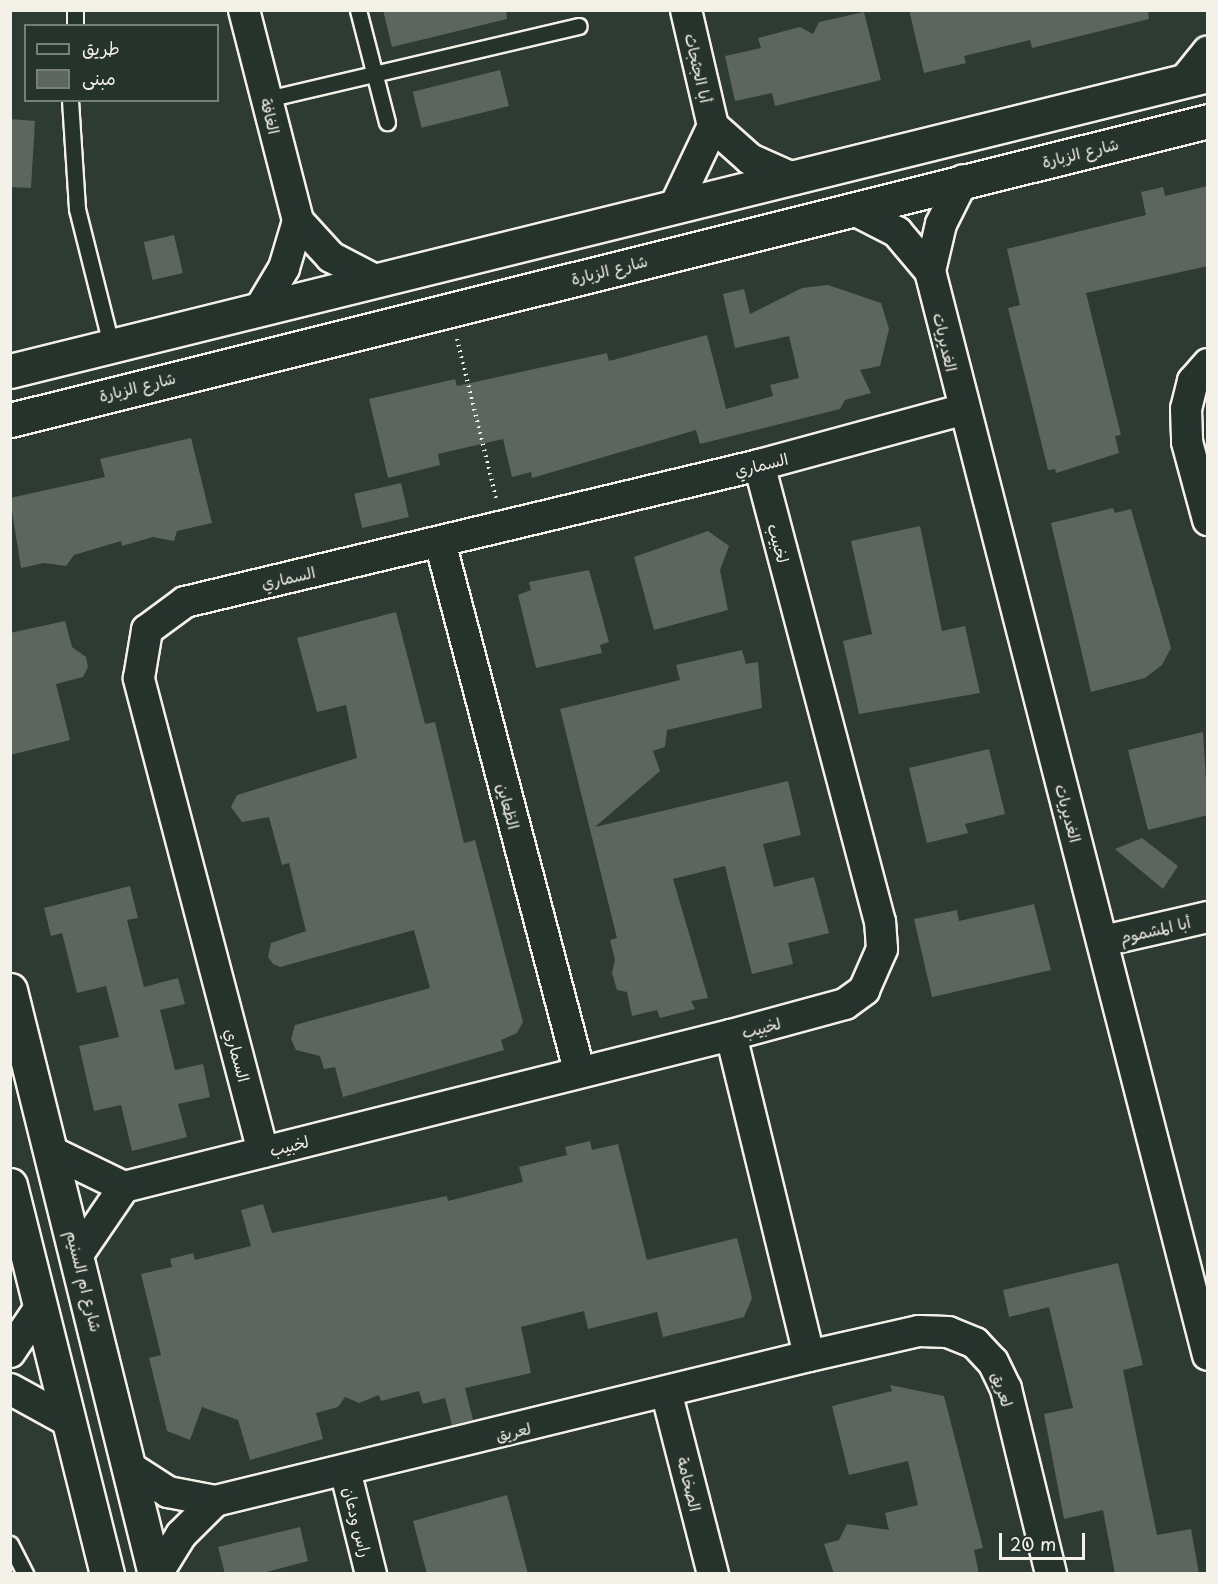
<!DOCTYPE html>
<meta charset="utf-8">
<style>
body{margin:0}
#map{position:relative;width:1218px;height:1584px;overflow:hidden;background:#2e3b34;font-family:"Playpen Sans","Playpen Sans Arabic",sans-serif}
div>[style]{position:absolute}
[style*='--x']{left:calc(var(--x)*1px);top:calc(var(--y)*1px);width:calc(var(--w)*1px);rotate:calc(var(--a)*1deg)}
.building>*{inset:0;background:#5c655e;transform-origin:0 0}
.path>*{height:4px;margin-top:-2px;transform-origin:0;background:repeating-linear-gradient(90deg,#f4f1e8 0 1.5px,transparent 0 6px)}
.roads{filter:drop-shadow(2px 0 #f4f1e8) drop-shadow(-2px 0 #f4f1e8) drop-shadow(0 2px #f4f1e8) drop-shadow(0 -2px #f4f1e8)}
.lane>*{height:15px;margin:-7.5px;padding:0 7.5px;transform-origin:7.5px;border-radius:7.5px;background:#26332d}
.street>*{height:30px;margin:-15px;padding:0 15px;transform-origin:15px;border-radius:15px;background:#26332d}
.secondary>*{height:33px;margin:-16.5px;padding:0 16.5px;transform-origin:16.5px;border-radius:16.5px;background:#26332d}
span{translate:-50% -50%;white-space:nowrap;text-align:center;line-height:1.15;-webkit-text-stroke:5px #26332d;paint-order:stroke}
.street-label{font-size:16px;color:#f4f1e8}
.frame{position:absolute;inset:0;border:12px solid #f4f1e8;pointer-events:none}
.legend{position:absolute;left:24px;top:24px;width:195px;height:78px;box-sizing:border-box;background:#26332d;border:2px solid #787f78;margin:0;padding:8px 10px;list-style:none;font-size:18px;color:#f4f1e8}
.legend li{display:flex;align-items:center;gap:12px;height:30px}
.legend b{width:30px;border:2px solid #787f78}
.scale{position:absolute;left:999px;top:1533px;width:86px;height:27px;box-sizing:border-box;border:3px solid #f4f1e8;border-top:0;padding-left:8px;font-size:18px;line-height:21px;white-space:nowrap;color:#f4f1e8;-webkit-text-stroke:4px #26332d;paint-order:stroke}
</style>
<div id="map">
<div class="building">
<div style="clip-path:polygon(383px 10px,506px 10px,507px 19px,392px 47px)"></div>
<div style="clip-path:polygon(909px 10px,1148px 10px,1149px 19px,1032px 48px,1030px 40px,964px 56px,966px 63px,924px 73px)"></div>
<div style="clip-path:polygon(864px 12px,881px 80px,775px 106px,772px 93px,735px 101px,725px 56px,761px 48px,758px 38px,800px 27px,813px 34px,819px 22px)"></div>
<div style="left:500px;top:70px;width:37px;height:90px;rotate:76deg"></div>
<div style="clip-path:polygon(10px 119px,35px 121px,31px 188px,10px 187px)"></div>
<div style="clip-path:polygon(1208px 186px,1208px 266px,1086px 293px,1121px 435px,1115px 436px,1119px 453px,1056px 473px,1055px 469px,1048px 470px,1008px 308px,1020px 305px,1007px 249px,1146px 215px,1141px 192px,1163px 187px,1165px 196px)"></div>
<div style="left:174px;top:235px;width:39px;height:31px;rotate:77deg"></div>
<div style="clip-path:polygon(828px 285px,881px 303px,889px 329px,880px 366px,860px 370px,871px 393px,845px 400px,840px 409px,700px 444px,696px 430px,532px 478px,531px 472px,512px 477px,503px 439px,438px 454px,440px 465px,388px 478px,369px 399px,455px 379px,457px 386px,607px 353px,609px 361px,707px 335px,726px 409px,773px 396px,770px 385px,799px 378px,789px 336px,735px 348px,723px 294px,744px 289px,750px 314px,802px 288px)"></div>
<div style="clip-path:polygon(191px 438px,212px 523px,177px 531px,174px 541px,153px 537px,122px 546px,121px 541px,74px 555px,66px 566px,44px 563px,21px 568px,10px 498px,105px 477px,100px 459px)"></div>
<div style="left:401px;top:483px;width:35px;height:48px;rotate:77deg"></div>
<div style="clip-path:polygon(1113px 508px,1115px 513px,1131px 509px,1171px 648px,1162px 665px,1145px 678px,1091px 692px,1051px 523px)"></div>
<div style="clip-path:polygon(920px 526px,942px 631px,965px 626px,980px 693px,859px 714px,843px 641px,872px 634px,851px 541px)"></div>
<div style="clip-path:polygon(708px 531px,729px 546px,720px 570px,728px 610px,654px 630px,634px 557px)"></div>
<div style="clip-path:polygon(589px 570px,609px 642px,600px 645px,602px 653px,536px 668px,518px 595px,531px 590px,529px 582px)"></div>
<div style="clip-path:polygon(396px 612px,425px 724px,435px 722px,464px 843px,475px 840px,523px 1022px,517px 1033px,501px 1040px,504px 1050px,343px 1097px,335px 1067px,324px 1069px,320px 1056px,296px 1050px,291px 1039px,295px 1025px,430px 988px,414px 930px,280px 967px,273px 964px,268px 957px,271px 943px,306px 931px,289px 863px,282px 865px,269px 817px,242px 822px,231px 807px,237px 795px,357px 758px,346px 705px,317px 712px,297px 638px)"></div>
<div style="clip-path:polygon(65px 621px,72px 647px,86px 657px,88px 667px,83px 677px,56px 684px,70px 740px,10px 755px,10px 633px)"></div>
<div style="clip-path:polygon(742px 650px,746px 664px,758px 662px,762px 708px,667px 730px,665px 747px,653px 751px,660px 771px,595px 827px,788px 781px,801px 835px,763px 844px,774px 887px,814px 877px,829px 933px,788px 943px,793px 964px,752px 974px,725px 866px,673px 879px,708px 998px,691px 1001px,695px 1009px,660px 1018px,657px 1010px,632px 1016px,627px 992px,617px 990px,612px 973px,615px 960px,610px 940px,617px 938px,560px 709px,680px 680px,676px 665px)"></div>
<div style="clip-path:polygon(1203px 732px,1208px 815px,1148px 830px,1128px 750px)"></div>
<div style="clip-path:polygon(989px 749px,1005px 814px,965px 824px,968px 833px,927px 843px,909px 768px)"></div>
<div style="clip-path:polygon(1142px 838px,1178px 866px,1163px 889px,1115px 849px)"></div>
<div style="clip-path:polygon(130px 886px,138px 918px,127px 920px,144px 987px,178px 978px,185px 1004px,160px 1010px,175px 1070px,203px 1064px,210px 1097px,178px 1104px,187px 1137px,132px 1151px,121px 1105px,94px 1111px,79px 1046px,119px 1037px,106px 986px,77px 993px,62px 933px,51px 936px,44px 908px)"></div>
<div style="clip-path:polygon(1034px 904px,1051px 970px,932px 997px,914px 919px,957px 910px,959px 921px)"></div>
<div style="clip-path:polygon(590px 1141px,592px 1150px,618px 1144px,647px 1260px,737px 1238px,752px 1298px,744px 1317px,663px 1337px,657px 1312px,588px 1329px,584px 1311px,521px 1327px,531px 1373px,465px 1388px,473px 1420px,452px 1425px,445px 1398px,423px 1404px,419px 1391px,381px 1401px,379px 1395px,359px 1403px,345px 1397px,338px 1407px,316px 1413px,323px 1439px,250px 1460px,238px 1420px,202px 1407px,190px 1440px,167px 1431px,149px 1358px,161px 1355px,141px 1274px,172px 1267px,170px 1259px,193px 1253px,195px 1260px,251px 1246px,241px 1210px,263px 1204px,272px 1233px,447px 1196px,448px 1201px,523px 1182px,519px 1167px,567px 1155px,565px 1147px)"></div>
<div style="clip-path:polygon(1118px 1263px,1143px 1365px,1123px 1370px,1157px 1535px,1191px 1529px,1199px 1574px,1115px 1574px,1103px 1510px,1064px 1519px,1044px 1414px,1073px 1408px,1049px 1307px,1009px 1317px,1003px 1290px)"></div>
<div style="clip-path:polygon(890px 1385px,944px 1396px,983px 1548px,974px 1550px,979px 1574px,834px 1574px,824px 1544px,839px 1540px,847px 1524px,889px 1530px,885px 1513px,918px 1505px,908px 1461px,849px 1475px,832px 1406px,892px 1391px)"></div>
<div style="clip-path:polygon(507px 1495px,528px 1574px,427px 1574px,413px 1521px)"></div>
<div style="clip-path:polygon(300px 1527px,308px 1561px,259px 1574px,225px 1574px,218px 1547px)"></div>
</div>
<div class="path">
<div style="--x:457;--y:339;--w:164;--a:76.2"></div>
</div>
<div class="roads">
<div class="lane">
<div style="--x:358;--y:10;--w:116;--a:75.5"></div>
<div style="--x:75;--y:26;--w:16;--a:-90"></div>
<div style="--x:267;--y:99;--w:320;--a:-13.2"></div>
<div style="--x:70;--y:100;--w:109;--a:86.3"></div>
<div style="--x:77;--y:209;--w:143;--a:75.9"></div>
<div style="--x:10;--y:1544;--w:34;--a:63"></div>
</div>
<div class="street">
<div style="--x:244;--y:10;--w:218;--a:75.6"></div>
<div style="--x:298;--y:221;--w:49;--a:47.5"></div>
<div style="--x:331;--y:257;--w:47;--a:27.6"></div>
<div style="--x:686;--y:10;--w:119;--a:76.9"></div>
<div style="--x:713;--y:126;--w:50;--a:41.7"></div>
<div style="--x:750;--y:159;--w:49;--a:24"></div>
<div style="--x:1184;--y:81;--w:38;--a:-51"></div>
<div style="--x:674;--y:208;--w:91;--a:-64.6"></div>
<div style="--x:852;--y:209;--w:51;--a:27.1"></div>
<div style="--x:897;--y:232;--w:51;--a:49.8"></div>
<div style="--x:930;--y:271;--w:1119;--a:75.62"></div>
<div style="--x:930;--y:271;--w:48;--a:-76.8"></div>
<div style="--x:941;--y:224;--w:49;--a:-63.4"></div>
<div style="--x:259;--y:310;--w:49;--a:-59.2"></div>
<div style="--x:284;--y:268;--w:49;--a:-73.4"></div>
<div style="--x:1208;--y:364;--w:23;--a:131"></div>
<div style="--x:1193;--y:381;--w:29;--a:104"></div>
<div style="--x:1186;--y:409;--w:33;--a:88"></div>
<div style="--x:1187;--y:442;--w:81;--a:74.9"></div>
<div style="--x:440;--y:542;--w:546;--a:75.25"></div>
<div style="--x:1103;--y:941;--w:108;--a:-12.9"></div>
<div style="--x:731;--y:1035;--w:330;--a:76.3"></div>
<div style="--x:52;--y:1152;--w:80;--a:25.9"></div>
<div style="--x:124;--y:1187;--w:626;--a:-14.06"></div>
<div style="--x:731;--y:1035;--w:118;--a:-15.2"></div>
<div style="--x:845;--y:1004;--w:24;--a:-36"></div>
<div style="--x:864;--y:990;--w:45;--a:-66.3"></div>
<div style="--x:882;--y:949;--w:27;--a:-94"></div>
<div style="--x:880;--y:922;--w:473;--a:-104.8"></div>
<div style="--x:263;--y:1152;--w:490;--a:-104.7"></div>
<div style="--x:139;--y:678;--w:49;--a:-80.5"></div>
<div style="--x:147;--y:630;--w:47;--a:-36.4"></div>
<div style="--x:185;--y:602;--w:590;--a:-13.42"></div>
<div style="--x:759;--y:465;--w:210;--a:-15.2"></div>
<div style="--x:79;--y:1253;--w:80;--a:-55.7"></div>
<div style="--x:10;--y:1352;--w:55;--a:-56"></div>
<div style="--x:10;--y:1389;--w:68;--a:28.8"></div>
<div style="--x:667;--y:1395;--w:185;--a:75.6"></div>
<div style="--x:128;--y:1466;--w:48;--a:33"></div>
<div style="--x:168;--y:1492;--w:48;--a:10.8"></div>
<div style="--x:215;--y:1501;--w:611;--a:-13.72"></div>
<div style="--x:809;--y:1356;--w:113;--a:-12.8"></div>
<div style="--x:919;--y:1331;--w:29;--a:2"></div>
<div style="--x:948;--y:1332;--w:29;--a:22"></div>
<div style="--x:975;--y:1343;--w:26;--a:47"></div>
<div style="--x:993;--y:1362;--w:30;--a:64"></div>
<div style="--x:1006;--y:1389;--w:190;--a:76.3"></div>
<div style="--x:345;--y:1470;--w:107;--a:76"></div>
<div style="--x:157;--y:1574;--w:46;--a:-58.4"></div>
<div style="--x:181;--y:1535;--w:48;--a:-45"></div>
</div>
<div class="secondary">
<div style="--x:10;--y:371;--w:1234;--a:-13.88"></div>
<div style="--x:10;--y:420;--w:1235;--a:-14.01"></div>
<div style="--x:10;--y:990;--w:602;--a:76.06"></div>
<div style="--x:10;--y:1185;--w:401;--a:76"></div>
</div>
</div>
<div class="street-label">
<span style="left:699px;top:68px;rotate:77deg">أبا الجثجاث</span>
<span style="left:271px;top:116px;rotate:76deg">الغافة</span>
<span style="left:1080px;top:152px;rotate:-14deg">شارع الزبارة</span>
<span style="left:609px;top:269px;rotate:-14deg">شارع الزبارة</span>
<span style="left:946px;top:342px;rotate:77deg">الغديريات</span>
<span style="left:137px;top:386px;rotate:-14deg">شارع الزبارة</span>
<span style="left:761px;top:464px;rotate:-14deg">السماري</span>
<span style="left:779px;top:543px;rotate:75deg">لخبيب</span>
<span style="left:288px;top:577px;rotate:-13deg">السماري</span>
<span style="left:509px;top:806px;rotate:75deg">الظعاين</span>
<span style="left:1069px;top:813px;rotate:75deg">الغديريات</span>
<span style="left:1155px;top:929px;rotate:-13deg">أبا المشموم</span>
<span style="left:761px;top:1027px;rotate:-15deg">لخبيب</span>
<span style="left:238px;top:1055px;rotate:75deg">السماري</span>
<span style="left:289px;top:1145px;rotate:-14deg">لخبيب</span>
<span style="left:85px;top:1281px;rotate:76deg">شارع ام السنيم</span>
<span style="left:1003px;top:1389px;rotate:71deg">لعريق</span>
<span style="left:513px;top:1431px;rotate:-13deg">لعريق</span>
<span style="left:690px;top:1484px;rotate:76deg">الصخامة</span>
<span style="left:358px;top:1522px;rotate:76deg">راس ودعان</span>
</div>
<div class="frame"></div>
<ul class="legend">
<li><b style="height:8px;background:#26332d"></b>طريق</li>
<li><b style="height:16px;background:#5c655e"></b>مبنى</li>
</ul>
<div class="scale">20 m</div>
</div>
